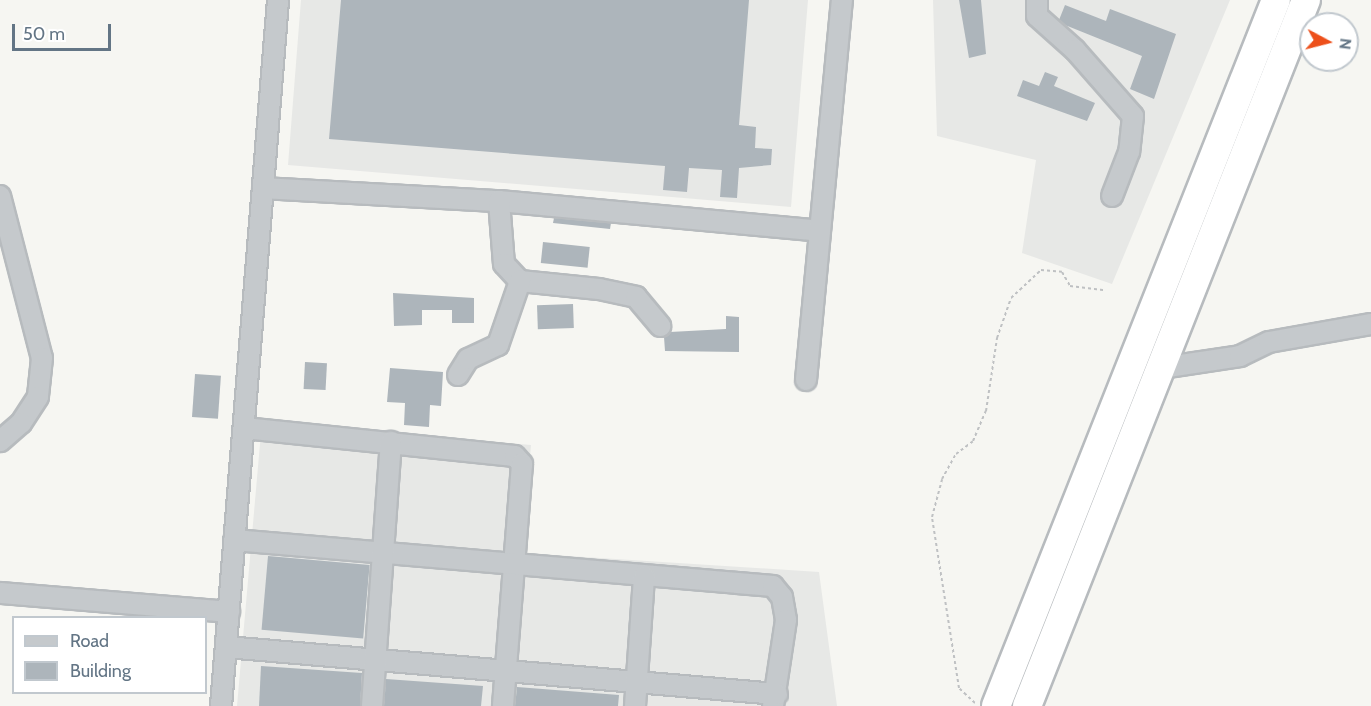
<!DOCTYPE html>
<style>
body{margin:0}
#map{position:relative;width:1371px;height:706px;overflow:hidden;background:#f6f6f2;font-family:Cabin,sans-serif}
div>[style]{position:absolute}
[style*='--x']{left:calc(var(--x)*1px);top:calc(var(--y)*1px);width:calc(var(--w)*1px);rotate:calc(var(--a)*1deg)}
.built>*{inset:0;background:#e7e8e6}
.building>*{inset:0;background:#adb5bb;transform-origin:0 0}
.path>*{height:2px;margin-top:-1px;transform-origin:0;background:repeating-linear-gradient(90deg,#bfc1c3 0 3px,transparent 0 6px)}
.roads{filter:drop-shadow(2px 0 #b7bbbe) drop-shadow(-2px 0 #b7bbbe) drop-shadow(0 2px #b7bbbe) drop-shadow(0 -2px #b7bbbe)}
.minor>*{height:20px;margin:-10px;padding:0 10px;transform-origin:10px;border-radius:10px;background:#c5c9cc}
.highway>*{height:28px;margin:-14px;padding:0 14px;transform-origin:14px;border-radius:14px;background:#fff}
span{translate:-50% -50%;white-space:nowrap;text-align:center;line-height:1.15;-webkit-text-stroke:6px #fff;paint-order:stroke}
.legend{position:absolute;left:12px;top:616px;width:195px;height:78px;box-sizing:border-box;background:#fff;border:2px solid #c1c8ce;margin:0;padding:8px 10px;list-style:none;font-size:18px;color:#637585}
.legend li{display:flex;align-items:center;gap:12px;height:30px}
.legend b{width:30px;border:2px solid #c1c8ce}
.north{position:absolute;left:1299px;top:12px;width:60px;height:60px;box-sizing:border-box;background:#fff;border:2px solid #c1c8ce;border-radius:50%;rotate:97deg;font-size:16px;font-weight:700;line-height:24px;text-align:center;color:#637585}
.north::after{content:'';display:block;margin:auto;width:21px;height:27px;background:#ed501b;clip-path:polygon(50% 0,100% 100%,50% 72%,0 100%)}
.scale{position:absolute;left:12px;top:24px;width:99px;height:27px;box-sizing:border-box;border:3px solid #637585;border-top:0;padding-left:8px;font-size:18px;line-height:21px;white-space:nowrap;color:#637585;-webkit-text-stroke:4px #fff;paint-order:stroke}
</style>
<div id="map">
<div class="built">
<div style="clip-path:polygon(301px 0,808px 0,791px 207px,288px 165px)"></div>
<div style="clip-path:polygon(933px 0,1230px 0,1112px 284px,1022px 253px,1036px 160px,937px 136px)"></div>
<div style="clip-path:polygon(262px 421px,531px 445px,522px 553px,819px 572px,837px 706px,237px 706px)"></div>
</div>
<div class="building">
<div style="clip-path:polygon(341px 0,749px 0,739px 125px,756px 127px,755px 148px,772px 149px,771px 165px,739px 168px,737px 198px,720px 197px,722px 170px,689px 168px,687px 192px,663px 190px,665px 166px,329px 139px)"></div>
<div style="clip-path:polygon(959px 0,981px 0,986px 54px,969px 58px)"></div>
<div style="clip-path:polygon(1065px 5px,1106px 21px,1110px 9px,1176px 34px,1154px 99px,1130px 89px,1142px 56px,1065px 25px,1059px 20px)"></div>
<div style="clip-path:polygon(1045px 72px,1058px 77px,1054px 86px,1095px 103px,1087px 121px,1017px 96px,1023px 80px,1039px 86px)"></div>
<div style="clip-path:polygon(554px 218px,611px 223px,610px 229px,553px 223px)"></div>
<div style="left:543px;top:242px;width:47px;height:21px;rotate:6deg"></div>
<div style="clip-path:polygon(393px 293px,474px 298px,474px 323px,452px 323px,452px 310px,422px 310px,422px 325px,394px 326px)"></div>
<div style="left:573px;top:304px;width:24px;height:36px;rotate:88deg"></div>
<div style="clip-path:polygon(726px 316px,739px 317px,739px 352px,665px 351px,664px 337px,670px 332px,726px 329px)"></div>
<div style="left:305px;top:362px;width:22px;height:27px;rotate:3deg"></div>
<div style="clip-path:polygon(390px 368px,443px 372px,441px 406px,430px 405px,429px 427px,404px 425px,405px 403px,387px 402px)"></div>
<div style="left:195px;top:374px;width:26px;height:43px;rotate:4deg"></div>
<div style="left:268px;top:556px;width:102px;height:74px;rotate:5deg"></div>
<div style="clip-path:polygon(261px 666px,362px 673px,360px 706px,259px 706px)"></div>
<div style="clip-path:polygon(386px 679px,483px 686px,481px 706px,384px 706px)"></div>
<div style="clip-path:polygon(517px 687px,619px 695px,618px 706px,515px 706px)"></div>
</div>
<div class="path">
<div style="--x:975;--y:703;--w:22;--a:-137"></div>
<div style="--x:959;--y:688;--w:173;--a:-99"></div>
<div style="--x:932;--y:517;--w:39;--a:-75"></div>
<div style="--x:942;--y:479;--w:29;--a:-61"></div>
<div style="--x:956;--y:454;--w:21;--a:-37"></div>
<div style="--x:973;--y:441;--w:33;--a:-67"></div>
<div style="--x:986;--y:411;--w:74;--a:-81.4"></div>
<div style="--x:997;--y:338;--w:42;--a:-70.7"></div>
<div style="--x:1011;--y:298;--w:41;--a:-43"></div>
<div style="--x:1041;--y:270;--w:21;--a:5"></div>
<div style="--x:1062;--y:272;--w:16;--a:60"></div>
<div style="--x:1070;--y:286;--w:35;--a:7"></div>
</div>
<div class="roads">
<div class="minor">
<div style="--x:1037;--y:0;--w:16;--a:90"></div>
<div style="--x:1037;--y:16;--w:51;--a:41.8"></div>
<div style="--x:1075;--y:50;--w:88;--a:48.7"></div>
<div style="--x:1133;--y:116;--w:36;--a:96"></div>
<div style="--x:1129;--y:152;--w:47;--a:111.1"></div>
<div style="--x:263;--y:188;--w:236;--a:3.2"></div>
<div style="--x:499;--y:201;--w:322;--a:5.3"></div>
<div style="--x:0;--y:196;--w:167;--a:75.5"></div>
<div style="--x:42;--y:358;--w:39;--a:96"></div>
<div style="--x:38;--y:397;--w:31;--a:123"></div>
<div style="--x:21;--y:423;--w:28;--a:139"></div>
<div style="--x:499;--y:201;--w:63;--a:85.5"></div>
<div style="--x:504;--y:264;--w:23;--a:47"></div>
<div style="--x:520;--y:281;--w:79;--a:5.8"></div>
<div style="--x:599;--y:289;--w:38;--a:12"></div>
<div style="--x:636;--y:297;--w:38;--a:50"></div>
<div style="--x:1161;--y:368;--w:80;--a:-8.6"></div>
<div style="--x:1240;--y:356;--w:32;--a:-26"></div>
<div style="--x:1269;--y:342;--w:104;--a:-10"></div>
<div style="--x:458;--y:375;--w:19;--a:-58"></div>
<div style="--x:468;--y:359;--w:33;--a:-25"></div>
<div style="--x:498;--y:345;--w:68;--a:-71"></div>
<div style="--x:806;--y:380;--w:382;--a:-84.6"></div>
<div style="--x:244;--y:428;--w:272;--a:5.9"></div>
<div style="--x:515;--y:456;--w:11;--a:49"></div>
<div style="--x:522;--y:464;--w:243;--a:94.5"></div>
<div style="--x:234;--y:540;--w:541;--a:4.88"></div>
<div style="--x:773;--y:586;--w:14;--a:51"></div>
<div style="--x:782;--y:597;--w:23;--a:80"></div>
<div style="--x:786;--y:620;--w:87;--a:98.6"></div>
<div style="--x:0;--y:593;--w:230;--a:4.7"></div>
<div style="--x:226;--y:647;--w:553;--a:4.88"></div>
<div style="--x:221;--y:706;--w:708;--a:-85.38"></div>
<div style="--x:372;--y:706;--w:265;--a:-85.9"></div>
<div style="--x:635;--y:706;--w:130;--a:-86"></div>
</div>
<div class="highway">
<div style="--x:996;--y:706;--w:759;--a:-68.37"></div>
<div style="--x:1027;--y:706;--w:759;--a:-68.44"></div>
</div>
</div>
<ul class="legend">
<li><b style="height:8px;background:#c5c9cc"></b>Road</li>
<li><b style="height:16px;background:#adb5bb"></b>Building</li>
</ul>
<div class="north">N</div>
<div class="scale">50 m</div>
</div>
